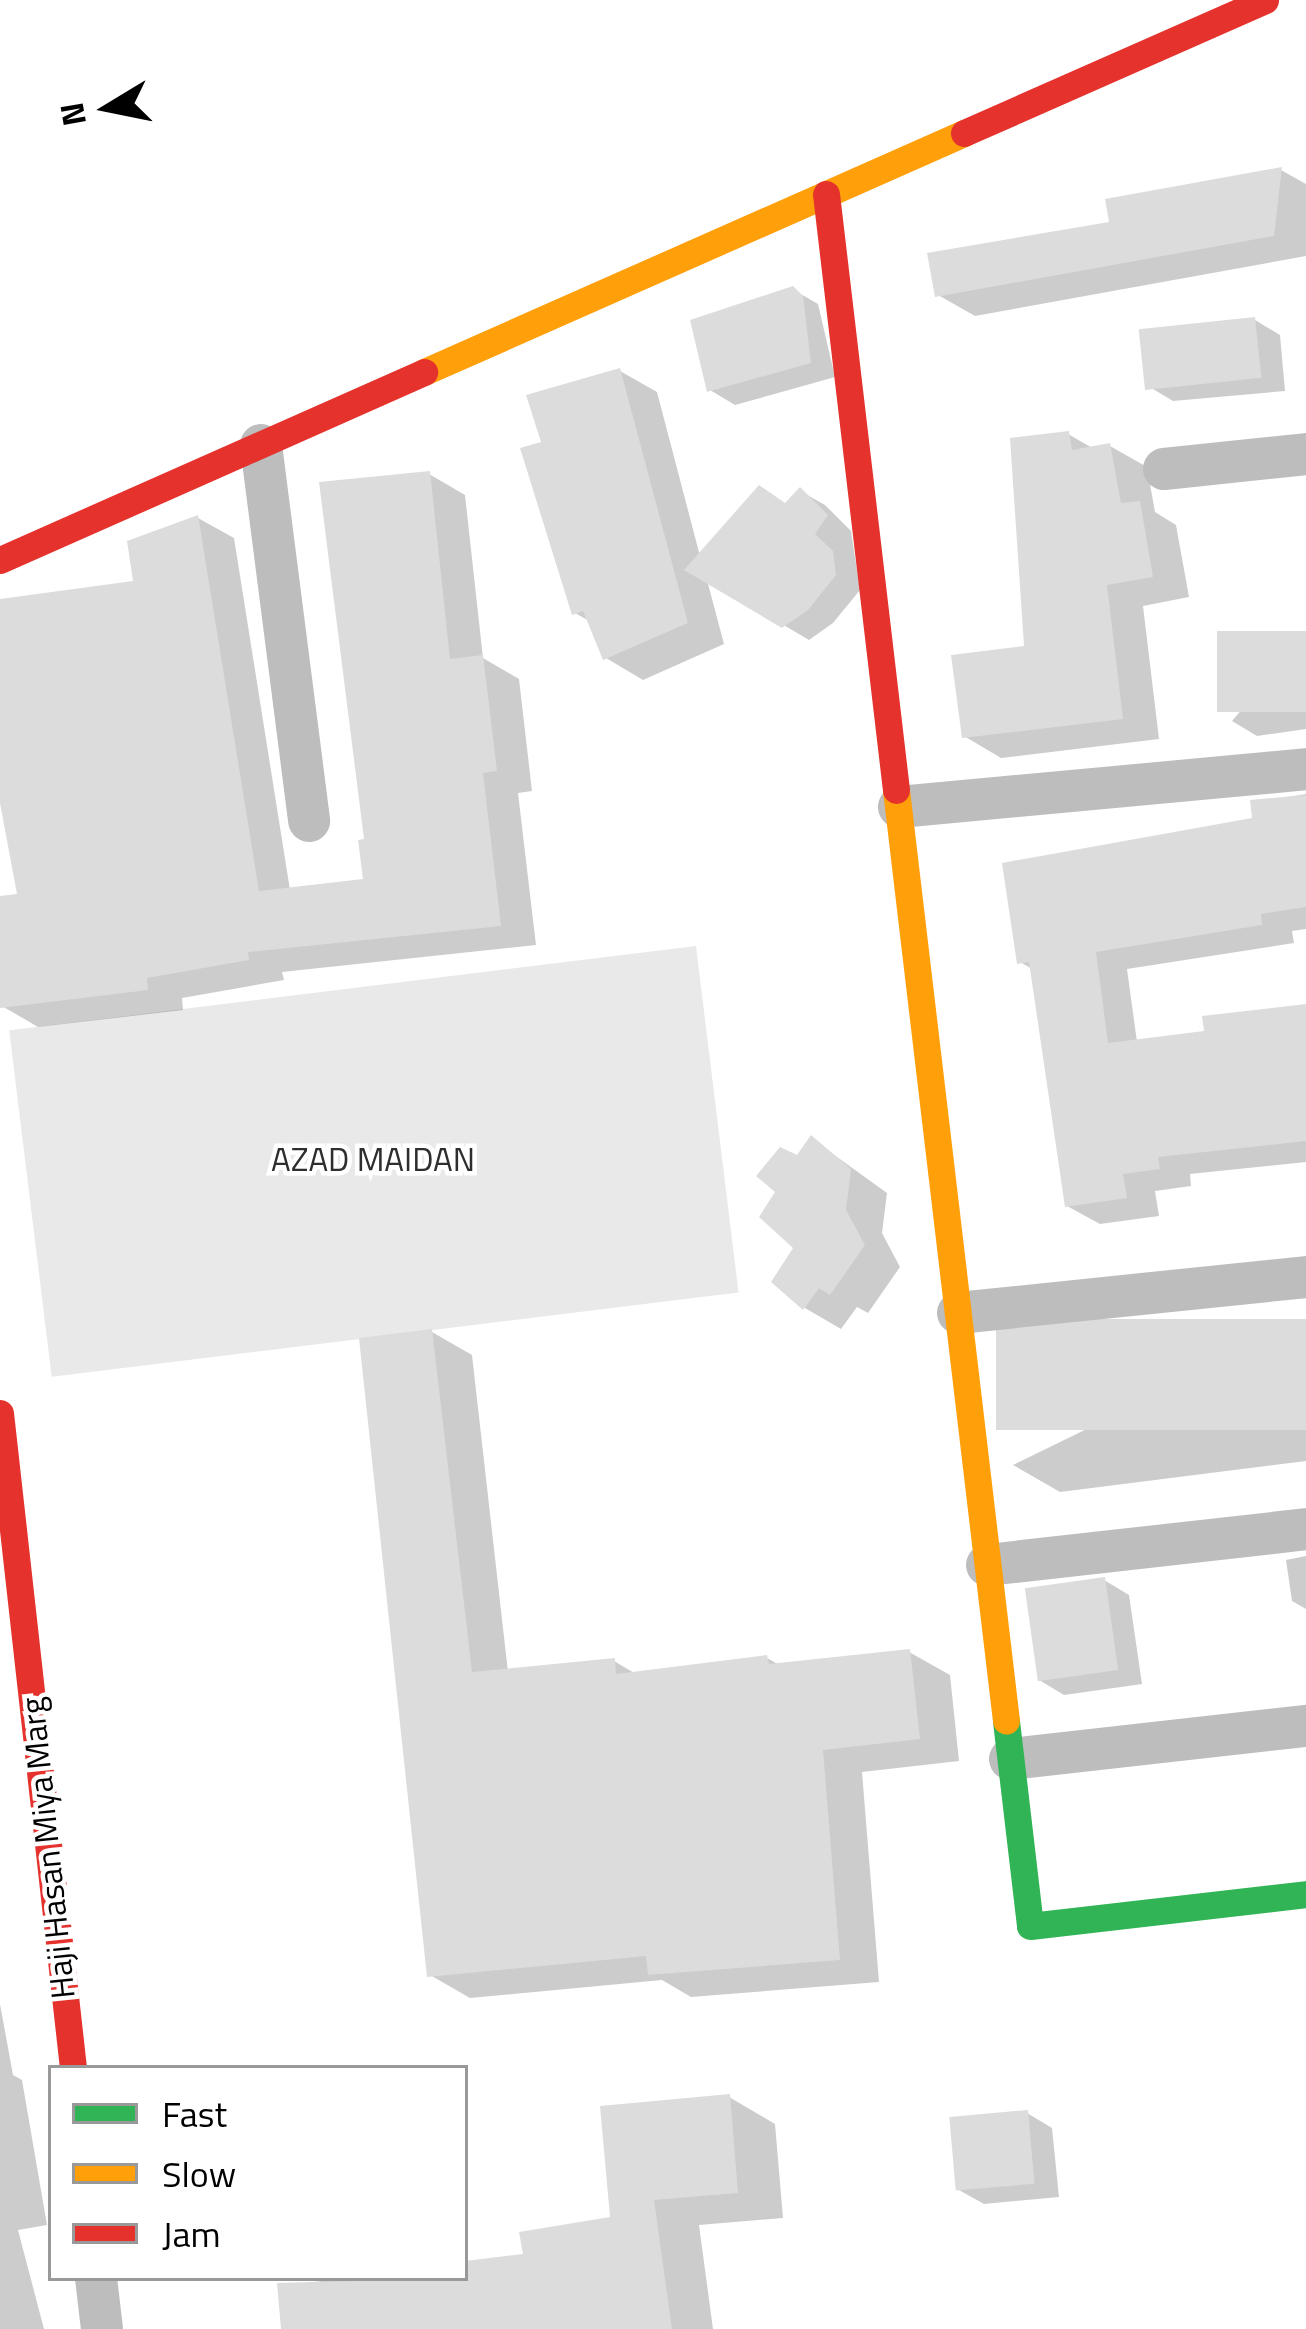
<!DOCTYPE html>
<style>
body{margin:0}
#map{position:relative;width:1306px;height:2329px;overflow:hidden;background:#fff;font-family:"Titillium Web",sans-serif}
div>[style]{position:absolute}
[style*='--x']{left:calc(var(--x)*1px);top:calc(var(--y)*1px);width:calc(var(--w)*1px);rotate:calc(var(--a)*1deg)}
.green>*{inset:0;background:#e9e9e9;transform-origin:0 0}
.shadow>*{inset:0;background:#0003}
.building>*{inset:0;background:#dcdcdc;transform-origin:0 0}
.street>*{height:42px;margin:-21px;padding:0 21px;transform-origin:21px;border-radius:21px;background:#bdbdbd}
.fast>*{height:27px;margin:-13.5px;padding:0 13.5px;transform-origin:13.5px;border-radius:13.5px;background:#30b455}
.slow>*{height:27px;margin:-13.5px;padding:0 13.5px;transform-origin:13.5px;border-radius:13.5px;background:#ff9f0a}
.jam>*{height:27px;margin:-13.5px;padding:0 13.5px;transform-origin:13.5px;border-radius:13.5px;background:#e5322d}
span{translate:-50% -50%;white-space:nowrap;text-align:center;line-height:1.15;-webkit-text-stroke:9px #fff;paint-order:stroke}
.park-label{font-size:33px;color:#2e2e2e}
.street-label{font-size:33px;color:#000}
.legend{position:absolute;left:48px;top:2065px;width:420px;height:216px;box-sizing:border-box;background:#fff;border:3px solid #999;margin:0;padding:15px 21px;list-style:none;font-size:36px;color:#000}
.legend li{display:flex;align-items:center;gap:24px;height:60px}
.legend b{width:60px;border:3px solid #999}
.north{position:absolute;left:48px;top:48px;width:120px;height:120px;-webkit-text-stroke:9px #fff;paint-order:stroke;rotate:260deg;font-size:33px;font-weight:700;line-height:48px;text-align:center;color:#000}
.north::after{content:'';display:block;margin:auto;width:42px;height:54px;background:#000;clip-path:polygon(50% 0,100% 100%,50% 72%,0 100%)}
</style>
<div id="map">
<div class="green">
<div style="left:696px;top:946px;width:349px;height:692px;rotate:83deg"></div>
</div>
<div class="shadow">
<div style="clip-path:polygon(1281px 170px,1306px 184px,1306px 256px,975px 316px,938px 295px,1112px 225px)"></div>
<div style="clip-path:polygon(792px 289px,818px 304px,835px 377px,735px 405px,710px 390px)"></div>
<div style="clip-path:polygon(1255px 320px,1280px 335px,1285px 391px,1173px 401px,1148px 386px)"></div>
<div style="clip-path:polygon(620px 371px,657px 392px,700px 556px,787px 505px,800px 491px,825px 505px,851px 531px,860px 590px,833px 623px,809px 640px,707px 580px,724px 644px,643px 680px,606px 658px,591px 622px,575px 613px,545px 444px)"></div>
<div style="clip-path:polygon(1068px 434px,1094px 449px,1110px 446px,1147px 467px,1155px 512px,1176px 525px,1189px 597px,1143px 606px,1159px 739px,1001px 758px,964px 736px,1027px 649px)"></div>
<div style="clip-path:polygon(429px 474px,465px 495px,483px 658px,519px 679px,532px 791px,518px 793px,536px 945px,282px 972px,284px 980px,182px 998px,183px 1010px,38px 1027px,2px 1006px,0 899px,20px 897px,0 773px,0 602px,136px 584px,198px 518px,234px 538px,290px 890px,367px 882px,367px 842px)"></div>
<div style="clip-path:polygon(1306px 634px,1306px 729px,1257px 736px,1232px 721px)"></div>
<div style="clip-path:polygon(1306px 794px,1306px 929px,1292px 931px,1294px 943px,1127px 969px,1137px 1042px,1207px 1033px,1306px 1008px,1306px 1162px,1190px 1174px,1191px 1186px,1155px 1191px,1159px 1216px,1100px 1224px,1067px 1206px,1034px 970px,1020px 962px,1256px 820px,1253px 803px)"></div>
<div style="clip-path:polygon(812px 1139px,887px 1193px,882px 1233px,900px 1267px,868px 1313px,857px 1307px,841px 1329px,805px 1308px,797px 1247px,798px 1158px)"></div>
<div style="clip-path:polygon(1306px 1322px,1306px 1461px,1060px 1492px,1013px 1465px)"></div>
<div style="clip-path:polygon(432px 1332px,472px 1355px,508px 1672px,614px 1661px,636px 1674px,767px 1658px,781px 1666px,909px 1652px,950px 1675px,959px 1761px,862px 1772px,879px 1982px,691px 1997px,662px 1980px,470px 1998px,430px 1975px)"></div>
<div style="clip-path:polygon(1306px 1556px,1306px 1609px,1292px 1601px,1286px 1560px)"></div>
<div style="clip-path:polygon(1104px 1580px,1129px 1595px,1142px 1684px,1064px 1695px,1039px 1680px)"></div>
<div style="clip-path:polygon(0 2004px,13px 2075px,22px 2080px,47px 2225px,18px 2230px,44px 2329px,0 2329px)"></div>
<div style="clip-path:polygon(729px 2097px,775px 2124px,783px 2218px,699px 2225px,713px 2329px,284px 2329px,280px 2286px,347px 2278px,465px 2278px,465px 2264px,526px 2256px,613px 2219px)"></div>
<div style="clip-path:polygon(1027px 2113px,1052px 2128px,1059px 2197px,984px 2204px,959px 2190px)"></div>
</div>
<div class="building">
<div style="clip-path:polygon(1282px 167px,1274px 236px,935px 297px,927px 253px,1109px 222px,1105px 199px)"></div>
<div style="clip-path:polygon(793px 286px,803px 296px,811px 363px,707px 392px,690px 320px)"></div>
<div style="left:1255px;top:317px;width:61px;height:117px;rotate:84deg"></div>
<div style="clip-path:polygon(620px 368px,688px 623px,603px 660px,583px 611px,572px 615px,520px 448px,541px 442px,526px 395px)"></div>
<div style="clip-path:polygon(1069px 431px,1072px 450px,1110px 443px,1121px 503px,1140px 501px,1153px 577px,1107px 585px,1123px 719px,962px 738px,951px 655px,1024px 646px,1010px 438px)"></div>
<div style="clip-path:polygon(430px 471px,450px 659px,483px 655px,497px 771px,483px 773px,501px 926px,248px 952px,249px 960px,147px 978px,148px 990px,0 1008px,0 896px,17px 894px,0 803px,0 599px,133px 581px,127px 541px,198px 515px,259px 891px,363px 879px,358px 840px,364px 839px,319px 482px)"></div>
<div style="clip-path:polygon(759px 485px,785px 503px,800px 487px,828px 515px,815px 534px,833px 551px,836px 575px,808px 610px,782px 628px,684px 570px)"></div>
<div style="left:1306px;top:631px;width:81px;height:89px;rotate:90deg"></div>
<div style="clip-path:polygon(1306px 795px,1306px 907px,1261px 914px,1262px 925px,1096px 952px,1108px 1043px,1204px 1031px,1202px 1016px,1306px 1004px,1306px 1141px,1158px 1157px,1160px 1169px,1123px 1174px,1127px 1198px,1065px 1207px,1029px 962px,1017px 964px,1002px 863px,1252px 818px,1250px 800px)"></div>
<div style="clip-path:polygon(811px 1135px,851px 1169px,846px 1210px,865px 1245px,830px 1295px,819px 1288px,803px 1310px,771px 1282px,793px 1248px,759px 1217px,775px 1192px,756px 1176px,780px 1147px,797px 1155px)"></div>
<div style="left:1306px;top:1319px;width:111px;height:310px;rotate:90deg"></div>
<div style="clip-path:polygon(432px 1329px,472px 1672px,615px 1658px,616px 1674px,767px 1655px,769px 1664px,910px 1649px,920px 1739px,823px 1750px,840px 1960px,648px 1975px,646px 1956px,427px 1977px,359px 1338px)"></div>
<div style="left:1105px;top:1577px;width:94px;height:81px;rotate:82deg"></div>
<div style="clip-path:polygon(730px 2094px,738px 2193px,654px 2200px,672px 2329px,281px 2329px,277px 2283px,465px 2278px,465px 2261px,523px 2254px,519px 2232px,610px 2217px,600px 2106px)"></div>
<div style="left:1028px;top:2110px;width:74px;height:79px;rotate:85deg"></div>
</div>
<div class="street">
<div style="--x:261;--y:445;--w:379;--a:82.7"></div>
<div style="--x:1164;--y:469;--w:143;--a:-6"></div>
<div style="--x:899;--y:807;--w:409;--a:-5.3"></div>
<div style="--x:958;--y:1313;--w:350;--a:-5.9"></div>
<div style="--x:987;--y:1565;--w:321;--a:-6.4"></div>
<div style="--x:1010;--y:1759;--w:298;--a:-6.4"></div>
<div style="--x:96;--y:2278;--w:51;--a:83.3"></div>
</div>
<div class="fast">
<div style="--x:1006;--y:1721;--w:206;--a:83.3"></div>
<div style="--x:1030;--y:1926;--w:278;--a:-6.6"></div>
</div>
<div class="slow">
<div style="--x:424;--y:372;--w:591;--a:-23.87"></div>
<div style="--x:896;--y:790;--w:937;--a:83.26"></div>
</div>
<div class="jam">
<div style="--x:964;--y:133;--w:329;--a:-23.8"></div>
<div style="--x:826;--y:194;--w:600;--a:83.3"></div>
<div style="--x:0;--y:560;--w:464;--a:-23.9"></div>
<div style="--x:0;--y:1413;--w:659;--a:83.64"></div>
</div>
<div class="park-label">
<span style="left:373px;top:1160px">AZAD MAIDAN</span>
</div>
<div class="street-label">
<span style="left:48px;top:1848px;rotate:-96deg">Haji Hasan Miya Marg</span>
</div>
<ul class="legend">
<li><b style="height:15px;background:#30b455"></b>Fast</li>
<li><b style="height:15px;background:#ff9f0a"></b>Slow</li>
<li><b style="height:15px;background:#e5322d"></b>Jam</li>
</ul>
<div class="north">N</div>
</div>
